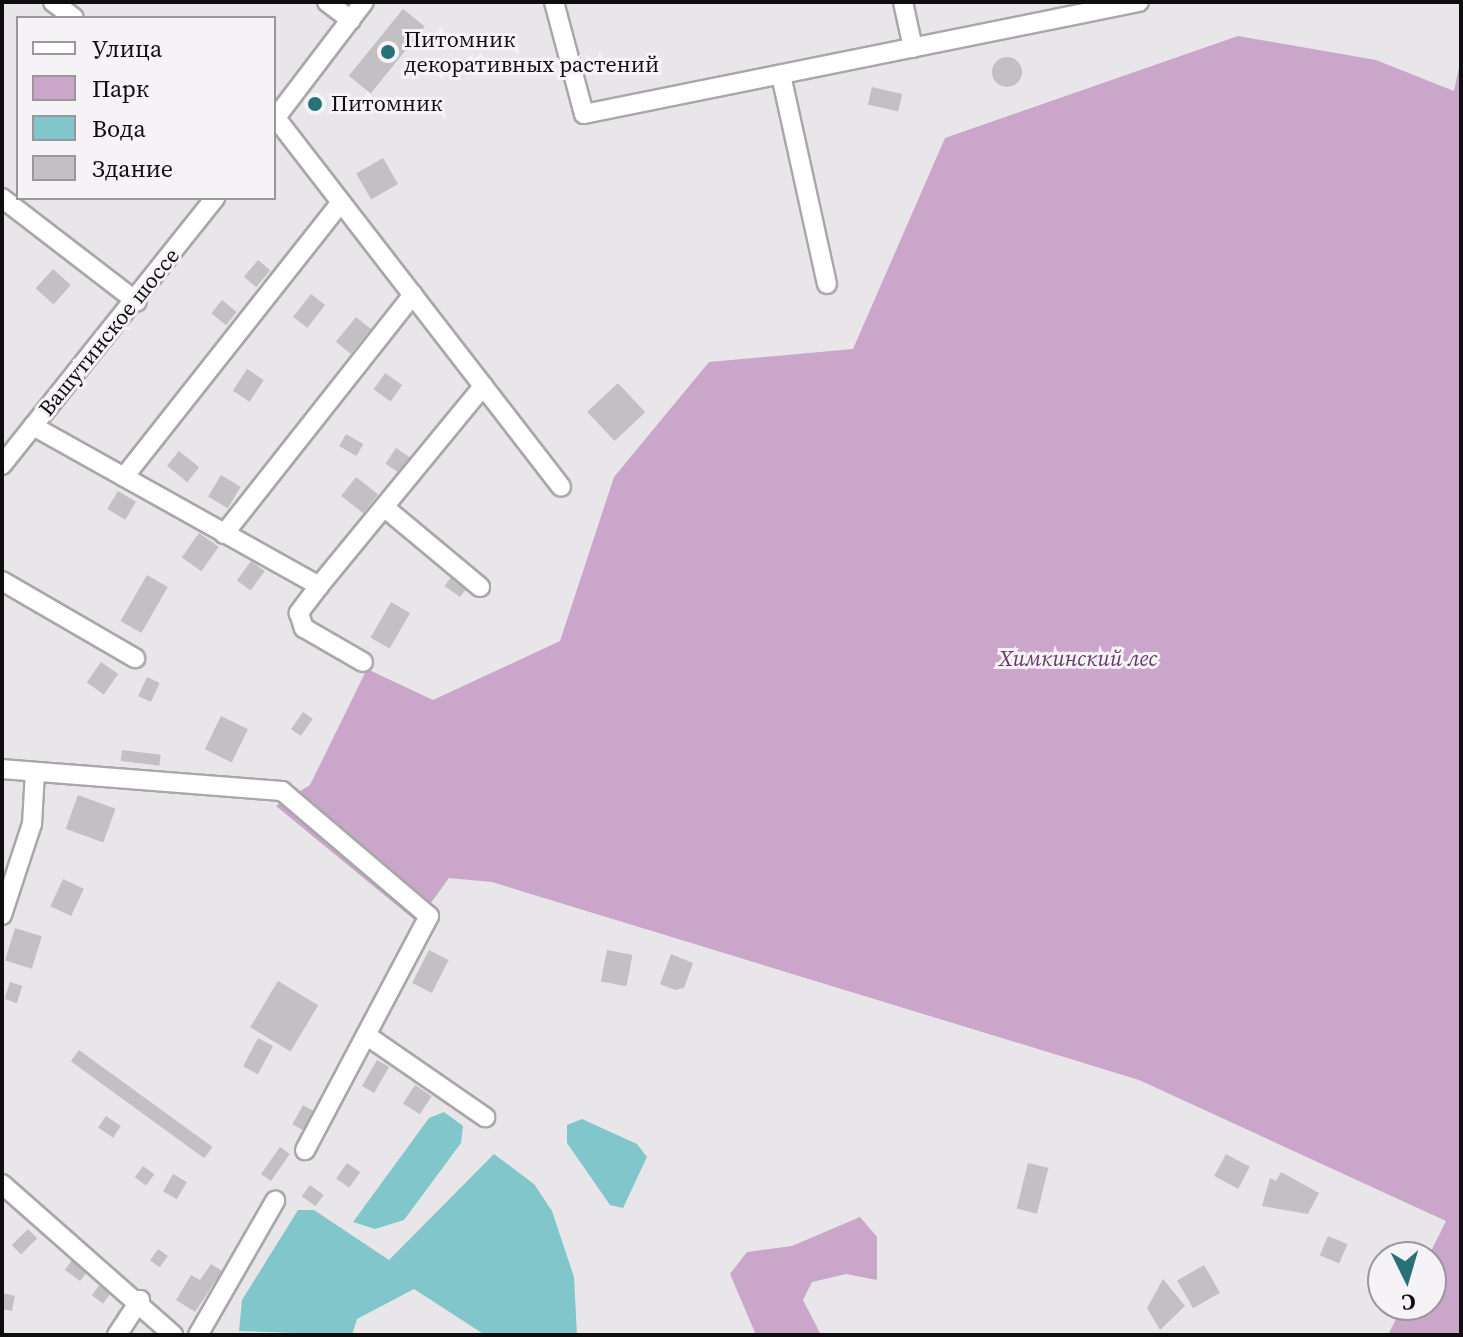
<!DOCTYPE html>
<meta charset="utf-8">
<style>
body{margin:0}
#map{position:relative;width:1463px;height:1337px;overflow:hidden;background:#e9e6e9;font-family:"Source Serif 4",serif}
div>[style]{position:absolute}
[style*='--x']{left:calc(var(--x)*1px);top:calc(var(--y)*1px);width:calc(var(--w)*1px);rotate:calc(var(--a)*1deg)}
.green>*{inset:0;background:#cba6cb}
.water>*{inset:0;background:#81c6cb}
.building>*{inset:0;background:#c3c0c3;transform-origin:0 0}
.round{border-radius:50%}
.roads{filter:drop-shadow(2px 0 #aaa7aa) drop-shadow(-2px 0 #aaa7aa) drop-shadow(0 2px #aaa7aa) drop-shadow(0 -2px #aaa7aa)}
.minor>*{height:18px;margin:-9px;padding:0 9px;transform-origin:9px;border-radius:9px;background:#fff}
.dots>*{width:22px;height:22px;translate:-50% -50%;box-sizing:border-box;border:4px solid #f6f3f6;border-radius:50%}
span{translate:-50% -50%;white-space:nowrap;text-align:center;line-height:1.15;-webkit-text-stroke:6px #f6f3f6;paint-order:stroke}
.poi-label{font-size:22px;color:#0f0e0f}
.left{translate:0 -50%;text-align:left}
.street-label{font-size:22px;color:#0f0e0f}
.park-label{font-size:22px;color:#69386a;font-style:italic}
.frame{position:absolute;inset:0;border:4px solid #0f0e0f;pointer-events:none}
.legend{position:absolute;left:16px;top:16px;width:260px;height:184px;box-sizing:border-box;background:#f6f3f6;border:2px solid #9a979a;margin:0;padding:10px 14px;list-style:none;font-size:24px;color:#0f0e0f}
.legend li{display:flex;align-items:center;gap:16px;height:40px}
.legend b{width:40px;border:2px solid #9a979a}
.north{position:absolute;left:1367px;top:1241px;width:80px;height:80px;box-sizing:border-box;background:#f6f3f6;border:2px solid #9a979a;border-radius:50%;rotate:175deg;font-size:22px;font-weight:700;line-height:32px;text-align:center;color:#0f0e0f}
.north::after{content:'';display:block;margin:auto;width:28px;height:36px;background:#277277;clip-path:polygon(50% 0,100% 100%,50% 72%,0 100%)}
</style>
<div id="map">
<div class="green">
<div style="clip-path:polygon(1238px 36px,1376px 60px,1454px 91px,1461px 58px,1461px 1335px,1388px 1335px,1403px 1305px,1431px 1305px,1428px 1257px,1446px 1221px,1139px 1080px,492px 882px,449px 878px,417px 922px,276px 806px,310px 785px,367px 669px,433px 700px,560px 641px,614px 477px,709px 362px,853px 349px,945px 138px)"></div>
<div style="clip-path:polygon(860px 1217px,877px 1237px,877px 1280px,846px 1274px,812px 1282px,803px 1300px,821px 1335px,756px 1335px,730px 1274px,747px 1252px,792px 1246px)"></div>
</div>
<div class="water">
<div style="clip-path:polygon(444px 1112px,463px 1126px,461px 1143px,404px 1220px,375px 1229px,353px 1222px,429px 1118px)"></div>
<div style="clip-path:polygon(582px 1119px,637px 1144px,647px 1157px,623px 1208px,610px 1205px,567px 1143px,567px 1125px)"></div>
<div style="clip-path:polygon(494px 1154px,534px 1184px,552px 1211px,574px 1277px,577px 1335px,485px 1335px,414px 1289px,357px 1319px,352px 1335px,239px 1331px,242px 1300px,298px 1210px,314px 1210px,389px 1260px)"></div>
</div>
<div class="building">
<div style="left:403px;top:9px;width:28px;height:86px;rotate:39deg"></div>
<div class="round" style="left:992px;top:57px;width:30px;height:30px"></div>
<div style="left:872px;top:87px;width:31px;height:18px;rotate:13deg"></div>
<div style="left:383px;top:158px;width:30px;height:31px;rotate:60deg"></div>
<div style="left:258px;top:260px;width:16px;height:22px;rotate:40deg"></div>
<div style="left:53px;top:269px;width:24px;height:26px;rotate:42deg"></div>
<div style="left:311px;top:294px;width:18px;height:29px;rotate:38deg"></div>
<div style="left:222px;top:300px;width:19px;height:17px;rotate:39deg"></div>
<div style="left:356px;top:317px;width:19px;height:32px;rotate:39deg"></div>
<div style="left:247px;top:369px;width:20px;height:26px;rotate:33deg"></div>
<div style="left:385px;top:373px;width:21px;height:20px;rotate:35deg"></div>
<div style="left:618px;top:383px;width:40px;height:42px;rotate:47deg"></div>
<div style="left:346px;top:434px;width:20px;height:14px;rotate:30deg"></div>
<div style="left:396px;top:448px;width:22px;height:19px;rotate:34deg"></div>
<div style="left:179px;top:451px;width:26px;height:19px;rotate:39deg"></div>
<div style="left:221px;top:475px;width:23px;height:25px;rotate:31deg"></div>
<div style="left:356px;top:477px;width:28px;height:24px;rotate:38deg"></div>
<div style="left:118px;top:491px;width:21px;height:21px;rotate:31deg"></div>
<div style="left:199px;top:533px;width:24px;height:30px;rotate:35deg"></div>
<div style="left:251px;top:561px;width:17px;height:24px;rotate:36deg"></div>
<div style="left:454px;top:573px;width:19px;height:16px;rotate:36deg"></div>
<div style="left:147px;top:575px;width:24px;height:53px;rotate:30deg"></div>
<div style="left:391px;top:602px;width:22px;height:41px;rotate:30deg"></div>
<div style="left:101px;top:662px;width:21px;height:25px;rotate:35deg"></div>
<div style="left:147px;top:677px;width:14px;height:21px;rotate:25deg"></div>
<div style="left:303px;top:712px;width:12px;height:21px;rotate:35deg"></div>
<div style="left:221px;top:716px;width:30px;height:37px;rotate:26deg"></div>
<div style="left:122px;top:750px;width:39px;height:11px;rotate:7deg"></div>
<div style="left:78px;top:795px;width:40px;height:36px;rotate:20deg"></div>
<div style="left:63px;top:879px;width:23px;height:30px;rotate:25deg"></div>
<div style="left:15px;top:928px;width:28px;height:34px;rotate:17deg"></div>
<div style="left:429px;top:950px;width:22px;height:37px;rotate:27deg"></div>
<div style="left:607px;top:950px;width:26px;height:32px;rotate:11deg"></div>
<div style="clip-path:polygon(671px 954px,693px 963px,684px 988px,675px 990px,660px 984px)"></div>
<div style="left:278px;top:981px;width:47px;height:54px;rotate:31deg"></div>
<div style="left:10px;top:982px;width:13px;height:18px;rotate:18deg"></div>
<div style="left:258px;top:1038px;width:17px;height:32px;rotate:28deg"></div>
<div style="left:79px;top:1050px;width:165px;height:14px;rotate:36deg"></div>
<div style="left:377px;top:1060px;width:14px;height:30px;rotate:30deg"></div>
<div style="left:415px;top:1085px;width:20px;height:22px;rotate:33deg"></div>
<div style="left:303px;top:1105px;width:13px;height:22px;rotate:29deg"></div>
<div style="left:106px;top:1116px;width:18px;height:14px;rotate:34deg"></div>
<div style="left:280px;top:1147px;width:12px;height:33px;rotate:35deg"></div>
<div style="left:1226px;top:1154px;width:27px;height:25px;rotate:28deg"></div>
<div style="left:347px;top:1163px;width:16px;height:19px;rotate:35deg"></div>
<div style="left:1028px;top:1163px;width:21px;height:47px;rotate:14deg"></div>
<div style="left:143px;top:1166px;width:14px;height:14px;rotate:36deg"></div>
<div style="clip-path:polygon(1281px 1172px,1319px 1193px,1308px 1214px,1262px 1206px,1270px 1178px,1276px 1181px)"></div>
<div style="left:173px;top:1174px;width:16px;height:20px;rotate:30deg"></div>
<div style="left:310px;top:1185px;width:17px;height:14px;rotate:36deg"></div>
<div style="left:28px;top:1229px;width:13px;height:23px;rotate:45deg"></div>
<div style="left:1328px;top:1236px;width:21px;height:21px;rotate:23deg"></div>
<div style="left:158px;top:1249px;width:12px;height:14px;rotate:35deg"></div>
<div style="left:74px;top:1257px;width:19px;height:16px;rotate:35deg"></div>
<div style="clip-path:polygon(211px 1264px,222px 1271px,195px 1312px,176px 1300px,191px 1275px,200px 1280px)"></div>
<div style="left:1204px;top:1265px;width:32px;height:31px;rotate:60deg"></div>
<div style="clip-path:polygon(1163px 1279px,1185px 1306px,1160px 1330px,1147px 1308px)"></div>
<div style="left:103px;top:1280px;width:14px;height:19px;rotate:36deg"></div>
<div style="clip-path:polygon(2px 1293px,15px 1296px,12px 1311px,2px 1309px)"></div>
</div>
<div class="roads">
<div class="minor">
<div style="--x:53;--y:2;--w:26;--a:37"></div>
<div style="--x:327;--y:2;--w:30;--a:37"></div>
<div style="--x:554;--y:2;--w:116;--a:75"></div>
<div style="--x:584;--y:114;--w:566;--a:-11.41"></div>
<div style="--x:903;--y:2;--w:47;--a:77.7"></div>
<div style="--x:781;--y:75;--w:214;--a:77.6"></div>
<div style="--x:276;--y:118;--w:466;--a:52.3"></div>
<div style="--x:274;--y:120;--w:148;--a:-52.7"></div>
<div style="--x:2;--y:198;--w:170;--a:37.6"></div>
<div style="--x:33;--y:426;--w:328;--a:29.2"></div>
<div style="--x:319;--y:586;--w:259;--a:-50.6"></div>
<div style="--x:2;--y:465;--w:342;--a:-51.4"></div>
<div style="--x:124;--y:477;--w:350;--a:-51.7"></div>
<div style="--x:384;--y:507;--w:125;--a:39.8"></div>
<div style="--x:224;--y:534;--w:305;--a:-51.7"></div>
<div style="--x:2;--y:581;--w:154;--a:30.1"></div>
<div style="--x:319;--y:586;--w:34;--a:127"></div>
<div style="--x:299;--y:613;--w:16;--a:72"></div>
<div style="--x:304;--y:628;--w:68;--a:30"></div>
<div style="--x:2;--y:769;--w:281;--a:4.5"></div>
<div style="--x:282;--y:791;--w:193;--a:40.4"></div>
<div style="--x:429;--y:916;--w:265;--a:117.9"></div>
<div style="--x:2;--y:915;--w:96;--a:-71.8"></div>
<div style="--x:32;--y:824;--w:52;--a:-86.7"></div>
<div style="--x:366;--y:1035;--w:145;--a:34.6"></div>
<div style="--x:2;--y:1184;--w:228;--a:41.4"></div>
<div style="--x:117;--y:1335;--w:42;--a:-56.7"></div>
<div style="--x:198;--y:1335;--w:155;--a:-60.1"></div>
</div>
</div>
<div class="dots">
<div style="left:388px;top:52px;background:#277277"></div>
<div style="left:315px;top:104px;background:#277277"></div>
</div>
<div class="poi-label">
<span class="left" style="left:404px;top:52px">Питомник<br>декоративных растений</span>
<span class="left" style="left:331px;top:104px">Питомник</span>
</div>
<div class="street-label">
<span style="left:109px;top:332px;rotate:-51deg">Вашутинское шоссе</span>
</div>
<div class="park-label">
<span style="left:1078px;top:659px">Химкинский лес</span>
</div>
<div class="frame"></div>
<ul class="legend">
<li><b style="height:10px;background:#fff"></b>Улица</li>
<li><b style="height:22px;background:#cba6cb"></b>Парк</li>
<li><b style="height:22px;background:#81c6cb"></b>Вода</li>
<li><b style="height:22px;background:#c3c0c3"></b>Здание</li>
</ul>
<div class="north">С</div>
</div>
